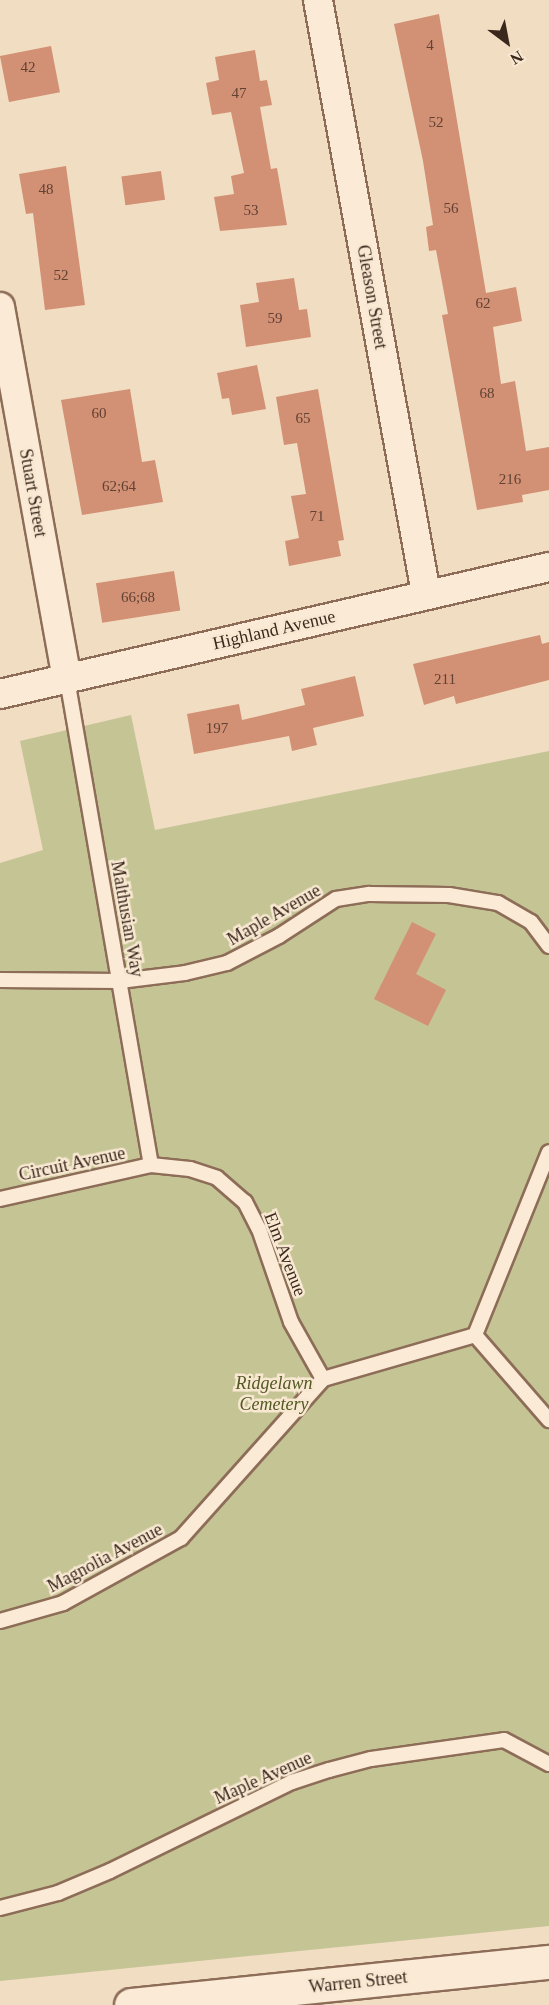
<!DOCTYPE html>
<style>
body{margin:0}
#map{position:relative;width:549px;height:2005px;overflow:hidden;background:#f1ddc2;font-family:Georgia,serif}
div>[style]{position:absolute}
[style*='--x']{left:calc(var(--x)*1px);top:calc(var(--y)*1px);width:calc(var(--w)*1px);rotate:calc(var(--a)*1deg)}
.cemetery>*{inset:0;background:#c5c495}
.building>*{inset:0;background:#d29075;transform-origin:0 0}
.roads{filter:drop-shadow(2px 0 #8d6d58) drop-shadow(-2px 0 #8d6d58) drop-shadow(0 2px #8d6d58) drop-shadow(0 -2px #8d6d58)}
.service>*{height:14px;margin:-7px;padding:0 7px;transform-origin:7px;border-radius:7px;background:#fbebd6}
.minor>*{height:28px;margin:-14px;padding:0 14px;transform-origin:14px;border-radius:14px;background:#fbebd6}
.tertiary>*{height:33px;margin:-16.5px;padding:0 16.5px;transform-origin:16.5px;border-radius:16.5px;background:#fbebd6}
span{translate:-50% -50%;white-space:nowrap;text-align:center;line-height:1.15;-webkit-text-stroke:5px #f8e8d2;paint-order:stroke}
.number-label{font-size:15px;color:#614233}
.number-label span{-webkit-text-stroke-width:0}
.street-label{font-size:18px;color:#3b281d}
.park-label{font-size:18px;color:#535922;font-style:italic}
.north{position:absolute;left:477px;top:12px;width:60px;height:60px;-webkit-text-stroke:4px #f8e8d2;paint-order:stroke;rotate:148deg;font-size:16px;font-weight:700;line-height:24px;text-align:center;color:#3b281d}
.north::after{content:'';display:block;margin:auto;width:21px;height:27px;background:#3b281d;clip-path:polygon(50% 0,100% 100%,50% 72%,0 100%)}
</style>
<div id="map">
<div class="cemetery">
<div style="clip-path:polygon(131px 715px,155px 830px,549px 751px,549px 1926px,0 1981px,0 863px,43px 850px,20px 741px)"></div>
</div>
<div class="building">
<div style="clip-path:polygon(439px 14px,486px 293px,516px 287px,522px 321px,493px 327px,501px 384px,515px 381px,526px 451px,549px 447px,549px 490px,522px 495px,523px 502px,477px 510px,442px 315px,448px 314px,436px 250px,429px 251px,426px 227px,433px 225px,423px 161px,394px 24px)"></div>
<div style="left:51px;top:46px;width:47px;height:52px;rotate:79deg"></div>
<div style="clip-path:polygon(255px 50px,260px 81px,267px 80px,272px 105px,260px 107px,271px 169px,277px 168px,287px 225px,220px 231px,214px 197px,234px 194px,231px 176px,244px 173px,231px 112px,212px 115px,206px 83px,219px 80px,215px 57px)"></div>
<div style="clip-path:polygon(66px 166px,85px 305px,45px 310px,33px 213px,26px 214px,19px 174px)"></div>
<div style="left:161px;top:171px;width:29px;height:40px;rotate:82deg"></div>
<div style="clip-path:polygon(294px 278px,299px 310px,307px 309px,311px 337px,246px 347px,240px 305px,259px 302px,256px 283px)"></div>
<div style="clip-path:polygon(257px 365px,266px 409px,232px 415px,229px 398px,222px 399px,217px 373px)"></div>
<div style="clip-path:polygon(130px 389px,142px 462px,155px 460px,163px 502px,82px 515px,61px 400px)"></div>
<div style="clip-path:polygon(318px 389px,344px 540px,338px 541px,341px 556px,289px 566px,285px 541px,299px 538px,291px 496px,306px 494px,297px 443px,284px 445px,276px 397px)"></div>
<div style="left:174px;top:571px;width:40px;height:79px;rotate:81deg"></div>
<div style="clip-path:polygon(540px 635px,542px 644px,549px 642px,549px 680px,456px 704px,454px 696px,424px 705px,413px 664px)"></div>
<div style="clip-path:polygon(355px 676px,364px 716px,313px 728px,317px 745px,292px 751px,289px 736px,194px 754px,187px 714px,239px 704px,242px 720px,305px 705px,301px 689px)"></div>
<div style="clip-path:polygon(412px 922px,436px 934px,416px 974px,446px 990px,428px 1026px,374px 999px)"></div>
</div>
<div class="roads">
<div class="service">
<div style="--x:67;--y:679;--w:493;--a:80.2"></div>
<div style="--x:0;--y:980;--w:120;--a:0.5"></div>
<div style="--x:120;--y:981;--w:65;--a:-7"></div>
<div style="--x:185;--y:973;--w:43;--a:-13.4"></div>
<div style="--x:227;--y:963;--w:59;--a:-27.4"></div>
<div style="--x:279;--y:936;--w:68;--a:-33"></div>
<div style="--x:336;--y:899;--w:33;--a:-9"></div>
<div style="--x:369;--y:894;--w:80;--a:0.7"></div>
<div style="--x:449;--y:895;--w:50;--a:9.3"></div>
<div style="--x:498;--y:903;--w:38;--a:30"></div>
<div style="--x:531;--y:922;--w:30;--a:53"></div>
<div style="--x:0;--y:1199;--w:155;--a:-12.7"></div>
<div style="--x:151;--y:1165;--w:39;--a:6"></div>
<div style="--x:190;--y:1169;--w:28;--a:18"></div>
<div style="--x:217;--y:1178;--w:37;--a:41"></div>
<div style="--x:245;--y:1202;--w:30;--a:63"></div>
<div style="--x:259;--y:1229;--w:98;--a:71"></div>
<div style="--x:291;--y:1322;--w:65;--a:60.7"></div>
<div style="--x:475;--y:1335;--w:197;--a:-68"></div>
<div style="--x:475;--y:1335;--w:113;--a:49"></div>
<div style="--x:0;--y:1621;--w:66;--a:-15.9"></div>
<div style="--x:63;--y:1603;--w:135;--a:-28.8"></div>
<div style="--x:181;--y:1538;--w:213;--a:-48.2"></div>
<div style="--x:323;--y:1379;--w:158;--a:-16.1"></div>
<div style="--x:0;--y:1908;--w:60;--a:-14.5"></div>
<div style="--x:58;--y:1893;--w:56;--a:-22.9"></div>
<div style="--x:110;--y:1871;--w:203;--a:-26.1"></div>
<div style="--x:292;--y:1782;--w:39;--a:-18"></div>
<div style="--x:329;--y:1770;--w:43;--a:-14.7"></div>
<div style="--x:371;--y:1759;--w:134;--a:-8.1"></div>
<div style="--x:504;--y:1740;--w:51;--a:28.1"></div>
</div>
<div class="minor">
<div style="--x:318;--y:0;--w:603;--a:79.68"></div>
<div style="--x:0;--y:307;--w:378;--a:79.8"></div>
<div style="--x:0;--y:694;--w:563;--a:-13.03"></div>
</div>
<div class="tertiary">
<div style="--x:131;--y:2005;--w:420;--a:-5.9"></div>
</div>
</div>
<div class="number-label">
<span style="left:430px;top:46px">4</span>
<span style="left:28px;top:68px">42</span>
<span style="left:239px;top:94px">47</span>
<span style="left:436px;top:123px">52</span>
<span style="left:46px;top:190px">48</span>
<span style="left:451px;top:209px">56</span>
<span style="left:251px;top:211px">53</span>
<span style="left:61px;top:276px">52</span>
<span style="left:483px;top:304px">62</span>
<span style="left:275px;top:319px">59</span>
<span style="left:487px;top:394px">68</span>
<span style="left:99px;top:414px">60</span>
<span style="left:303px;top:419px">65</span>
<span style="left:510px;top:480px">216</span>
<span style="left:119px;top:487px">62;64</span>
<span style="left:317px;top:517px">71</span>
<span style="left:138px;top:598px">66;68</span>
<span style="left:445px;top:680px">211</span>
<span style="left:217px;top:729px">197</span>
</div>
<div class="street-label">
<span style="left:372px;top:297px;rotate:80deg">Gleason Street</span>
<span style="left:33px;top:493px;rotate:80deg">Stuart Street</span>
<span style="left:274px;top:630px;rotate:-13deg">Highland Avenue</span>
<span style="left:274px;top:915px;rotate:-30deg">Maple Avenue</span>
<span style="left:127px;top:919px;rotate:80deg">Malthusian Way</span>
<span style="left:72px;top:1164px;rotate:-12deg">Circuit Avenue</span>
<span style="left:285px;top:1254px;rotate:69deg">Elm Avenue</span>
<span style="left:105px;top:1558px;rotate:-28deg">Magnolia Avenue</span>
<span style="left:263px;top:1778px;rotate:-24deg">Maple Avenue</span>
<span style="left:358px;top:1982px;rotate:-6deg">Warren Street</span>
</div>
<div class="park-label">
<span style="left:274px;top:1394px">Ridgelawn<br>Cemetery</span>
</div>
<div class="north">N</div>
</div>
